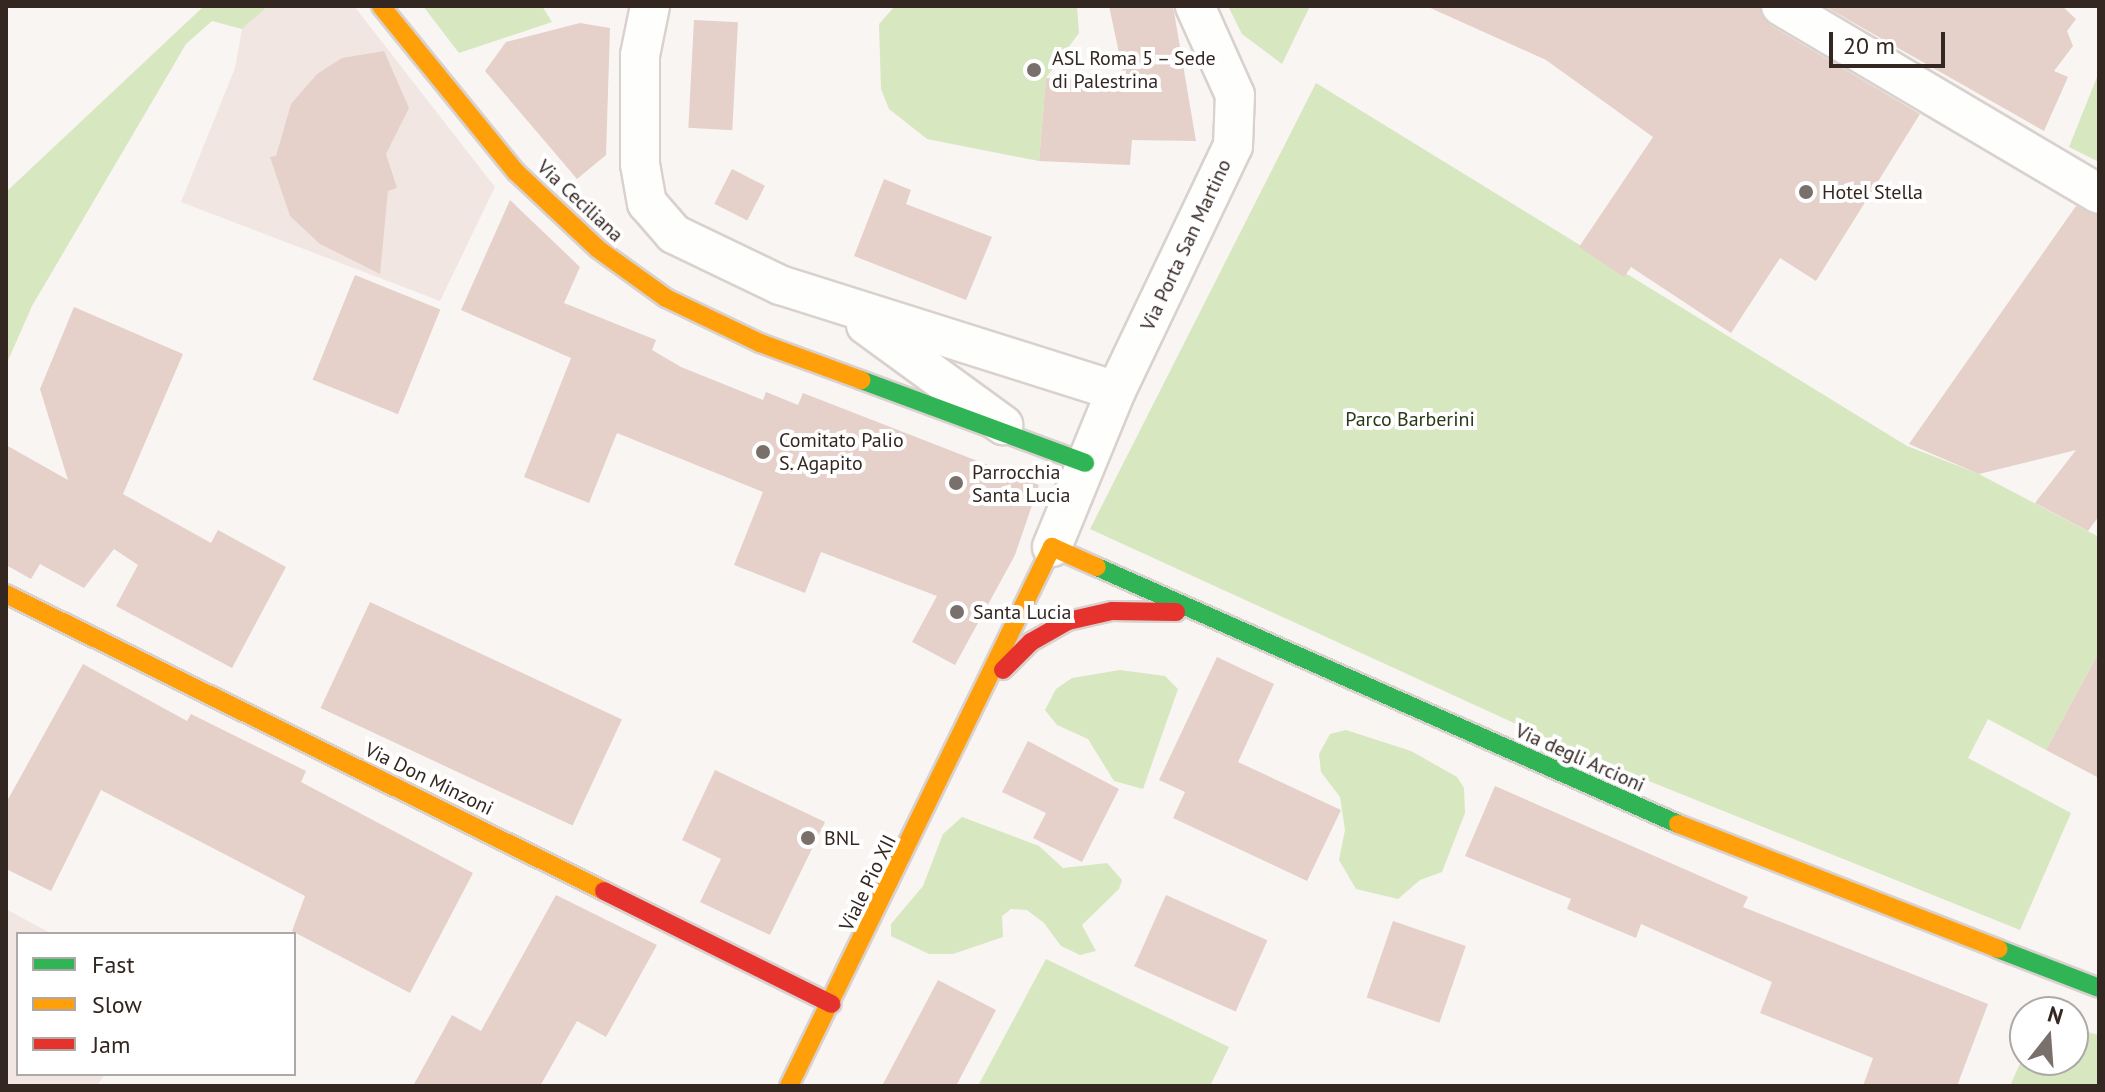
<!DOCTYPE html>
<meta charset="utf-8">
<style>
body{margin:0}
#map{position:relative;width:2105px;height:1092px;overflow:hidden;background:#f9f5f3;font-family:"PT Sans",sans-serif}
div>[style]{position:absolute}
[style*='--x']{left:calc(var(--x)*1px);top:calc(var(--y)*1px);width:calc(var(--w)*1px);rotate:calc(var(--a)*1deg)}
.built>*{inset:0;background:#f2e6e2}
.green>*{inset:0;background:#d7e7c0}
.building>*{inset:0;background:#e5d1c9;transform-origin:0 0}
.roads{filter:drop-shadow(2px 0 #d9d1ce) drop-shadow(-2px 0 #d9d1ce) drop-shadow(0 2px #d9d1ce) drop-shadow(0 -2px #d9d1ce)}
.street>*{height:38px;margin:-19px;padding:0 19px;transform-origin:19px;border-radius:19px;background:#fefefd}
.fast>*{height:18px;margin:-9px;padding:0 9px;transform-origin:9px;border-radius:9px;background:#30b455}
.slow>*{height:18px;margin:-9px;padding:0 9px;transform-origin:9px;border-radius:9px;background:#ff9f0a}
.jam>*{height:18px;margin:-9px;padding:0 9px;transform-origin:9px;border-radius:9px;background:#e5322d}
.dots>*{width:22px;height:22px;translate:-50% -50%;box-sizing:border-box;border:4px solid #fff;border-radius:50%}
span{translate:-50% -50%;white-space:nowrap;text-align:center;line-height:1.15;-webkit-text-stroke:8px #fff;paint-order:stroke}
.poi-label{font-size:20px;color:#342722}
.left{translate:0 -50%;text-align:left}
.street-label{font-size:20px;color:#342722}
.park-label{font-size:20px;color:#293815}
.frame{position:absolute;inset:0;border:8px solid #342722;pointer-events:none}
.legend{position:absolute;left:16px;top:932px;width:280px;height:144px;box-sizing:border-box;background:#fff;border:2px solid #aea9a7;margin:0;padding:10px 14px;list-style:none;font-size:24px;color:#342722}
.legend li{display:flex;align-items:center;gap:16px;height:40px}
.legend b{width:40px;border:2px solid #aea9a7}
.north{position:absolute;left:2009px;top:996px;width:80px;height:80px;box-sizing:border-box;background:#fff;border:2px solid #aea9a7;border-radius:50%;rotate:17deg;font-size:22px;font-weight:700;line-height:32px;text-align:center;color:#342722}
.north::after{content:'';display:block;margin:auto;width:28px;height:36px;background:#796f6b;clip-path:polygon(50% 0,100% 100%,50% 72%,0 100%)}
.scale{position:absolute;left:1829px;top:32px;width:116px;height:36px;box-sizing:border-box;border:4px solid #342722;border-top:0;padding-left:10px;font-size:24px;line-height:28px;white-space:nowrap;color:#342722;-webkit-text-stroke:6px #fff;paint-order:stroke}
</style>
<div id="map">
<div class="built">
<div style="clip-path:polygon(268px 6px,354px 6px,495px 187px,440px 301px,181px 202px,235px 68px,242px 29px)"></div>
<div style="clip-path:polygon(6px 909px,52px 934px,18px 934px,18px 1074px,105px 1074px,97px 1086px,6px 1086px)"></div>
</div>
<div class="green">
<div style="clip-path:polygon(204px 6px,268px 6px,242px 29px,212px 21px,186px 44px,32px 306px,6px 365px,6px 192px)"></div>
<div style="clip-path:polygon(423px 6px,542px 6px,552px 22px,459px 53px)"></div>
<div style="clip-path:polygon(895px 6px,1077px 6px,1079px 33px,1046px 78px,1039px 161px,927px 139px,889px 109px,881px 89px,879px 24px)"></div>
<div style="clip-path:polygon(1228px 6px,1310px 6px,1282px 64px,1242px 34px)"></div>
<div style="clip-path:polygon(2099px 72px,2099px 162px,2069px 147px)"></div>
<div style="clip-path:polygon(1316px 83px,1907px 446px,1979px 474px,2099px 537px,2099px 652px,2046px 750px,1988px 719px,1968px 758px,2071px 813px,2020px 930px,1584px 755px,1090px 529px)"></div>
<div style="clip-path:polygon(1120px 670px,1165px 676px,1178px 689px,1143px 789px,1114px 781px,1088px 739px,1057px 725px,1045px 710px,1056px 689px,1072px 678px)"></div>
<div style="clip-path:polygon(1346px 730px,1411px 751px,1457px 777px,1464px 788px,1465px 813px,1442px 872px,1420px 880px,1398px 899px,1356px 889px,1339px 860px,1345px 830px,1340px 797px,1321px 772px,1319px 754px,1330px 734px)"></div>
<div style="clip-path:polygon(962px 817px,1039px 846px,1063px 868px,1107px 863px,1122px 880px,1119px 889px,1082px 925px,1096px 951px,1080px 955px,1061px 946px,1044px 923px,1027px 910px,1011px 909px,1002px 916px,1003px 937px,953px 954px,929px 954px,891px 936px,891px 924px,923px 886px,943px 834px)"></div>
<div style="clip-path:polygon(1046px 959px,1229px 1047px,1210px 1086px,978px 1086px)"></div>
<div style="clip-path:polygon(2073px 1028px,2099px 1035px,2099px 1086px,2010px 1086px,2025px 1052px,2025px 1060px,2073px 1060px)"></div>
</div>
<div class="building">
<div style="clip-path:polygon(1109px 6px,1173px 6px,1196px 141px,1132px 140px,1130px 165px,1039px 161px,1046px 78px,1125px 81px)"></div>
<div style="clip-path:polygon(1426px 6px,1759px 6px,1770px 25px,1920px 114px,1816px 281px,1780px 258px,1731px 333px,1631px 267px,1624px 277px,1579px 247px,1653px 137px,1546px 60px)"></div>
<div style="clip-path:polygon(1824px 6px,2062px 6px,2076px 19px,2067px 31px,2073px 46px,2054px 71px,2068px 77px,2044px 131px)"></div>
<div style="left:694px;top:20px;width:44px;height:108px;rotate:3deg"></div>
<div style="clip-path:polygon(580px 23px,610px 28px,606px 155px,577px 179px,485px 71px,506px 42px)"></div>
<div style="clip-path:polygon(384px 51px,409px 108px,386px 154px,397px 188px,388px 191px,380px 274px,320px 244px,290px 216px,270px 157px,276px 156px,291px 104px,317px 74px,342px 58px)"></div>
<div style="left:732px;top:169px;width:37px;height:39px;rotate:27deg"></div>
<div style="clip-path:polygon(884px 179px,911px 190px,906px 204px,992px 237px,966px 300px,854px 256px)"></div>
<div style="clip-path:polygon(510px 200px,580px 267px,564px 303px,656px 340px,652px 350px,681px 367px,763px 400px,766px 392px,798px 405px,803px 393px,1039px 485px,1015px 555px,955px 665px,912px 642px,937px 596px,821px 552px,805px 593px,734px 565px,763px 492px,617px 433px,589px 503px,524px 477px,571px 358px,461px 310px)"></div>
<div style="clip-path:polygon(2076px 206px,2099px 216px,2099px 516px,2088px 531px,2035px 503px,2076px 450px,1979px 474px,1909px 444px)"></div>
<div style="left:355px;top:275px;width:92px;height:113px;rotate:22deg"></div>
<div style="clip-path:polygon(74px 307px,183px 354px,123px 494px,211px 543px,218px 530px,286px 567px,232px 668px,116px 606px,138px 565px,114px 549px,84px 588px,40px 564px,31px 579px,6px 565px,6px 445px,68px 480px,40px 389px)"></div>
<div style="left:370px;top:602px;width:278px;height:117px;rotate:25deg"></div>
<div style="clip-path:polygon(2099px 652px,2099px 778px,2046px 750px)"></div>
<div style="clip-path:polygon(1217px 657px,1274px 684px,1238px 762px,1341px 810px,1307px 881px,1173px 818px,1185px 792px,1159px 780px)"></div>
<div style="clip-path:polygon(83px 664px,187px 721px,191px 714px,306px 771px,301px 782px,473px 873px,410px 993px,292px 931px,305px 896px,101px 790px,51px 891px,6px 869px,6px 803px)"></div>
<div style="clip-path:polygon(1028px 741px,1119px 789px,1082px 862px,1033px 838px,1046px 813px,1002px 792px)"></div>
<div style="clip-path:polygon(715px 770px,825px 822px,770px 935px,700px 902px,721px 859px,682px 840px)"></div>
<div style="clip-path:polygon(1495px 786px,1748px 897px,1743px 907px,1988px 1004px,1957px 1086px,1863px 1086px,1873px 1058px,1760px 1013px,1772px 982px,1641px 924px,1636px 938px,1567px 909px,1571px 899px,1465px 856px)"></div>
<div style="clip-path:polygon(556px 895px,657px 945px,606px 1037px,577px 1021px,540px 1086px,413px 1086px,452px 1015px,481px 1031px)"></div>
<div style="left:1166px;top:895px;width:111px;height:78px;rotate:24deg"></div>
<div style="left:1393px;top:921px;width:77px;height:81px;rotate:19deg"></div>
<div style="clip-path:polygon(938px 980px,996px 1010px,956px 1086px,882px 1086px)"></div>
</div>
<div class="roads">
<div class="street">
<div style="--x:650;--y:6;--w:50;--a:101.5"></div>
<div style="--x:640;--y:55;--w:109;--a:90"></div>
<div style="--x:640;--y:164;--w:40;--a:80"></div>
<div style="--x:647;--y:203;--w:41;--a:48.9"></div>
<div style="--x:674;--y:234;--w:118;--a:25.7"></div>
<div style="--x:780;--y:285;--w:352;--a:17.5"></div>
<div style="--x:1781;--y:6;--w:369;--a:30.6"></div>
<div style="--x:866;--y:325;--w:170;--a:36.1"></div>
<div style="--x:1052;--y:547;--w:169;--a:-67.7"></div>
<div style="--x:1116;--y:391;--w:272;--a:-64.5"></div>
<div style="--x:1233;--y:146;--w:51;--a:-87.8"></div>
<div style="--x:1235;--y:95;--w:98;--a:-114.2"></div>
</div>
<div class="fast">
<div style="--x:861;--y:380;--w:239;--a:20.3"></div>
<div style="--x:1097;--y:567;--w:635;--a:23.86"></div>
<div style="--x:1998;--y:949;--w:108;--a:21.1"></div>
</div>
<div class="slow">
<div style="--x:381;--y:6;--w:214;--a:50.9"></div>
<div style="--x:516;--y:172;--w:112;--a:43.2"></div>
<div style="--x:598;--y:249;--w:84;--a:35.8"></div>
<div style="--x:666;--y:298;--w:104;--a:25.6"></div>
<div style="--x:760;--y:343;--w:108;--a:20.1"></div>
<div style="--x:6;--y:594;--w:668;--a:26.41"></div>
<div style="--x:1678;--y:824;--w:344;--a:21.3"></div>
<div style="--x:789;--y:1086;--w:600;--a:-63.99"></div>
<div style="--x:1052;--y:547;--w:49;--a:24"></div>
</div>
<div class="jam">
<div style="--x:1003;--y:670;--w:40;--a:-45"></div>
<div style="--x:1031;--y:642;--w:43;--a:-29.6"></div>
<div style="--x:1068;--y:621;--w:45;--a:-12.8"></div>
<div style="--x:1112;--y:611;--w:64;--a:0.9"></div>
<div style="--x:604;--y:891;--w:254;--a:26.4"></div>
</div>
</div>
<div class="dots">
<div style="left:1034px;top:70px;background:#796f6b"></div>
<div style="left:1806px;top:192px;background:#796f6b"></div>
<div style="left:763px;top:452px;background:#796f6b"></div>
<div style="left:956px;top:483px;background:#796f6b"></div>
<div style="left:957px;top:612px;background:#796f6b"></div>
<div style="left:808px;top:838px;background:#796f6b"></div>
</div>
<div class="poi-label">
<span class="left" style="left:1052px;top:70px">ASL Roma 5 – Sede<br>di Palestrina</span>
<span class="left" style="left:1822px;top:192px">Hotel Stella</span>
<span class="left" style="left:779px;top:452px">Comitato Palio<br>S. Agapito</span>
<span class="left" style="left:972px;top:484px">Parrocchia<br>Santa Lucia</span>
<span class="left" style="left:973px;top:612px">Santa Lucia</span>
<span class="left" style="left:824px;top:838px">BNL</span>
</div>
<div class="street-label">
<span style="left:580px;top:201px;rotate:43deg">Via Ceciliana</span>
<span style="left:1186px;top:245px;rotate:-65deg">Via Porta San Martino</span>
<span style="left:1580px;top:758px;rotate:24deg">Via degli Arcioni</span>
<span style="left:429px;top:779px;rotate:26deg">Via Don Minzoni</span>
<span style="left:868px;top:883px;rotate:-64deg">Viale Pio XII</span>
</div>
<div class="park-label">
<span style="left:1410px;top:419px">Parco Barberini</span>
</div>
<div class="frame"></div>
<ul class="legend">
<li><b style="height:10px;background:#30b455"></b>Fast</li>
<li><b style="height:10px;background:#ff9f0a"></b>Slow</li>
<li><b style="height:10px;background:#e5322d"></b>Jam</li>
</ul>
<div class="north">N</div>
<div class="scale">20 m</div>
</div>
